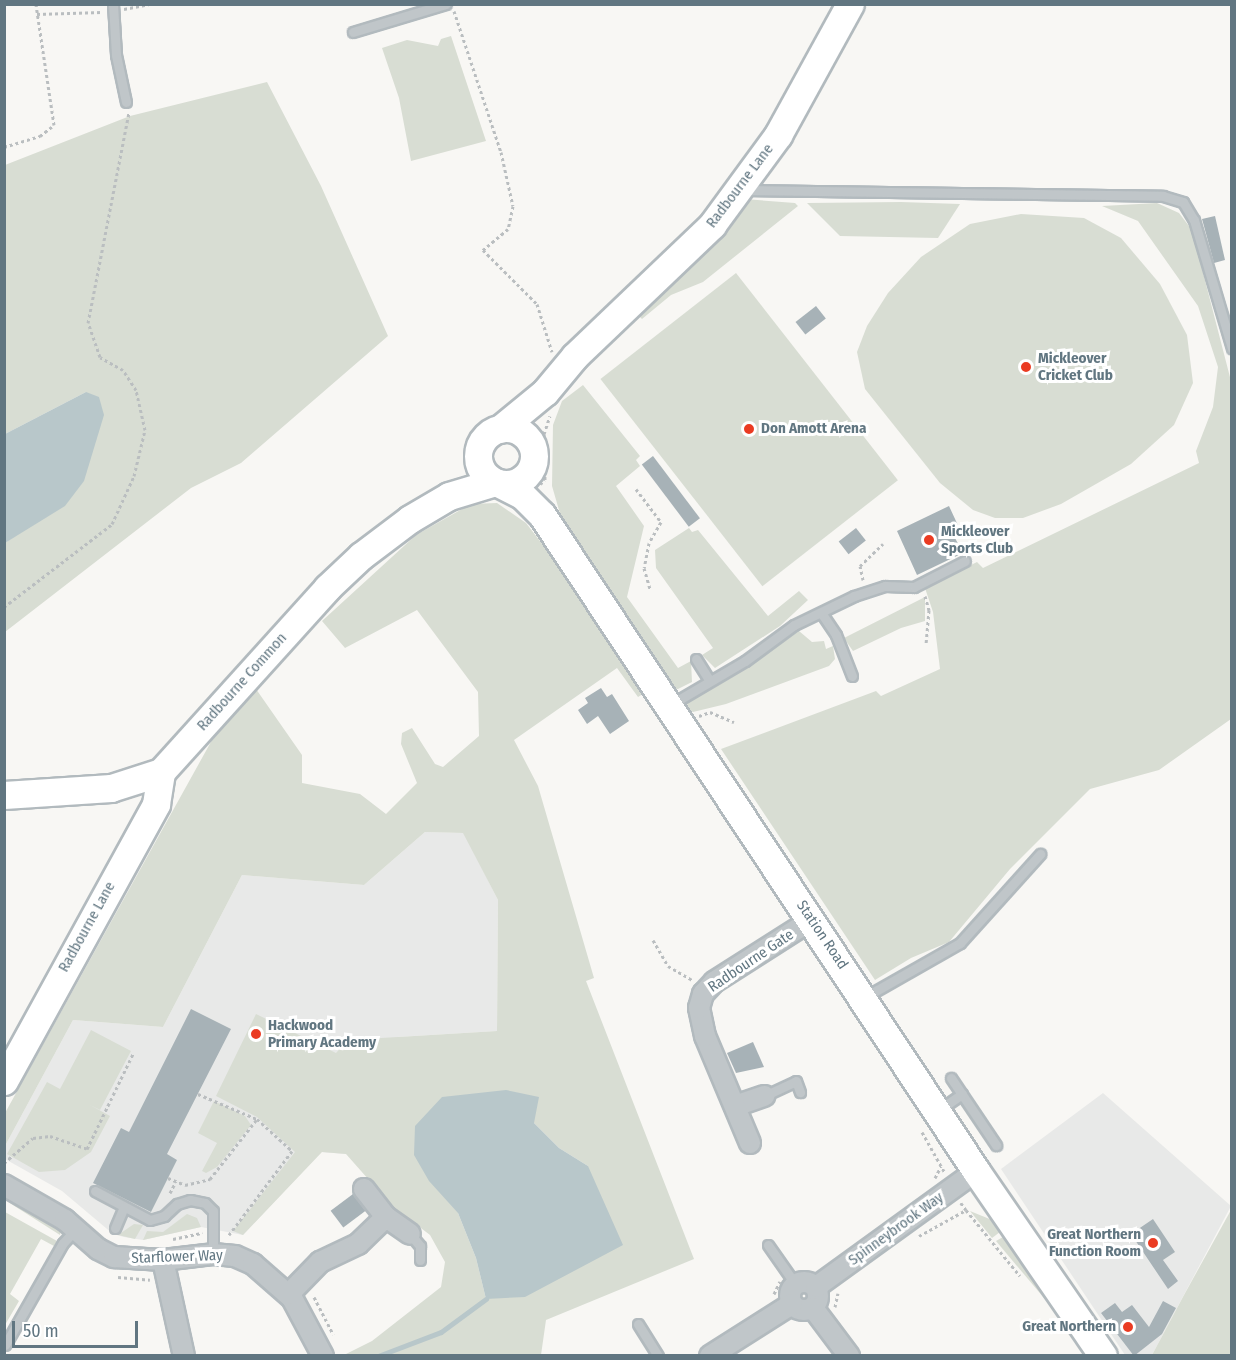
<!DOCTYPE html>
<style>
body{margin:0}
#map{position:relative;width:1236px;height:1360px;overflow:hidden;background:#f8f7f4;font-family:"Fira Sans Condensed",sans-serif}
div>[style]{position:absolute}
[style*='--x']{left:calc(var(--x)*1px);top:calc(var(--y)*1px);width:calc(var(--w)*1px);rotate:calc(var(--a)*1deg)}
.built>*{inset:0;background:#e8e9e8}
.green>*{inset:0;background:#d8ddd3;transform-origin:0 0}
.water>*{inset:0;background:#b8c7ca}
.stream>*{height:5px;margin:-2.5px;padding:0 2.5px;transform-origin:2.5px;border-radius:2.5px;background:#b8c7ca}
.building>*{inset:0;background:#a7b2b7;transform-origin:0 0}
.path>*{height:3px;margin-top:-1.5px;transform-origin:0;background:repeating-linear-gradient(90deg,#babec0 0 3px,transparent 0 6px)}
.roads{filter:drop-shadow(2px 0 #b2babe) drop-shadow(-2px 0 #b2babe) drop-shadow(0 2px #b2babe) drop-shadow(0 -2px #b2babe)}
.lane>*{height:9px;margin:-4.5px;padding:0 4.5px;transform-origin:4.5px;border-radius:4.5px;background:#c0c6c9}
.street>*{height:20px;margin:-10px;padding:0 10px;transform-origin:10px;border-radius:10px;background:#c0c6c9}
.street>.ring{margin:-10px;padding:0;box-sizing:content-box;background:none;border:20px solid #c0c6c9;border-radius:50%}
.secondary>*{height:27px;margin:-13.5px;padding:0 13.5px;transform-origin:13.5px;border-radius:13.5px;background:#fff}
.secondary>.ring{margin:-13.5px;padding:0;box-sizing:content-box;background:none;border:27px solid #fff;border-radius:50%}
.dots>*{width:16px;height:16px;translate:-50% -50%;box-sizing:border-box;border:3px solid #fff;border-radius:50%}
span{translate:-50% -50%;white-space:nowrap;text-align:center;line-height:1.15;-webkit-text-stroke:6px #fff;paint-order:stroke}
.street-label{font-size:15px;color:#617681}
.poi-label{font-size:15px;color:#617681;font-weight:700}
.left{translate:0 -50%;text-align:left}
.right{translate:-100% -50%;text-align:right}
.frame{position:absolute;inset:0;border:6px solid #617681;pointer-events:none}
.scale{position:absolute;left:12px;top:1321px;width:126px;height:27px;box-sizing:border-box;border:3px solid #617681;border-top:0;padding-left:8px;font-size:18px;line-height:21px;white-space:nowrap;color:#617681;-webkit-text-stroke:4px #fff;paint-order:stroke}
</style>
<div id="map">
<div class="built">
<div style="clip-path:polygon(425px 832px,464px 833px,498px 900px,497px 1031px,397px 1037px,346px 1154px,321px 1152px,243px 1235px,201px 1227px,143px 1240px,124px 1237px,113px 1234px,62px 1191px,5px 1159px,5px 1146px,73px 1020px,163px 1027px,242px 875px,364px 885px)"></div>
<div style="clip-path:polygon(1103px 1093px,1231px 1206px,1152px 1355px,1125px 1355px,1001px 1169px)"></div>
</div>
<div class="green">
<div style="clip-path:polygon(451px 36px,486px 141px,411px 161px,399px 98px,382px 48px,407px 40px,438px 46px,441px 39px)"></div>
<div style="clip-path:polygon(267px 82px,321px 186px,388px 336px,241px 463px,191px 488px,5px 632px,5px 543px,31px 524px,86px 392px,5px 434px,5px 165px,130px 116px)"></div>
<div style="clip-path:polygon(744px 199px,795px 203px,798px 206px,703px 282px,671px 295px,642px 319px,638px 315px)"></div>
<div style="clip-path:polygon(901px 202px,960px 204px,938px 238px,840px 236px,807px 203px)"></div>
<div style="clip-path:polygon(1157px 203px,1179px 213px,1192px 230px,1231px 381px,1231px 719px,1159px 770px,1090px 789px,1010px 869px,949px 942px,911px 958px,875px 980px,721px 749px,876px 691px,881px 696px,940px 669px,933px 612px,925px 588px,977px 562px,983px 568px,1199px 463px,1196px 451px,1213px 407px,1218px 367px,1198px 306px,1138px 221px,1102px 206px)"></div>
<div style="clip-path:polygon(1021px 214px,1084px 218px,1121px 238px,1160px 284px,1187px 335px,1193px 383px,1174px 425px,1131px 464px,1061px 504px,1023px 518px,995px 518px,973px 510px,940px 483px,865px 389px,857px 352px,867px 326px,888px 293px,921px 257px,970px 224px)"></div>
<div style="left:736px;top:273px;width:263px;height:172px;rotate:52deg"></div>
<div style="clip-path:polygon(583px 385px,640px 456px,636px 460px,640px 466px,616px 486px,644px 526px,627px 597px,678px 668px,691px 661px,692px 682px,678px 689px,673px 689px,556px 523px,561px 517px,552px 486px,553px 425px,562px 401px)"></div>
<div style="clip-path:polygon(evenodd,497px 503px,526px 523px,554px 559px,643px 694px,638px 697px,617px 668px,514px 740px,538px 786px,594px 978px,586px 981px,694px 1259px,546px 1320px,541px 1355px,344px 1355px,372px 1341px,441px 1287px,445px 1262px,430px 1235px,392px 1206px,346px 1154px,322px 1152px,243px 1235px,233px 1231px,295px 1152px,257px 1117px,216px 1096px,256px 1014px,336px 1053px,348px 1040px,497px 1031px,498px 900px,463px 833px,425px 832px,364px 885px,242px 875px,163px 1027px,73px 1020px,5px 1146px,5px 1113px,212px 740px,256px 689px,302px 755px,302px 783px,360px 794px,386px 814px,417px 783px,401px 744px,402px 733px,412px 728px,435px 764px,443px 767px,479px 736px,478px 692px,417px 610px,345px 648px,322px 621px,416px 535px,471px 504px,497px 503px,534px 1123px,559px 1148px,588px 1166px,486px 1299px,476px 1258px,458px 1213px,534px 1123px)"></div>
<div style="clip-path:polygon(689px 528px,692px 532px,698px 530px,768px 616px,799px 591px,808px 600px,780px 626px,715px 668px,702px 655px,713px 648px,656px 568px,655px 550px)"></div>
<div style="clip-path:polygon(925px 597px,925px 621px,901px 628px,853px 651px,848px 644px,844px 638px)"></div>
<div style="clip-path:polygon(799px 631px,812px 642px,824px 641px,826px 649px,833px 646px,835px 659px,829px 666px,726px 704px,693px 712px,688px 709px,687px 703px,734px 676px)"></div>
<div style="clip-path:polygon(91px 1030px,131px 1051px,100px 1110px,90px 1105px,110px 1116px,91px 1152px,65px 1170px,39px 1172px,7px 1154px,47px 1082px,60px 1089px)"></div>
<div style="clip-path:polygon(214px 1101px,245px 1116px,251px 1125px,217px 1167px,206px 1173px,202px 1171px,217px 1143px,198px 1133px)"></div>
<div style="clip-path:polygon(4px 1195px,61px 1230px,60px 1235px,5px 1200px)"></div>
<div style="clip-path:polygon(1231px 1210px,1231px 1355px,1152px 1355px,1184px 1295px)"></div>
<div style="clip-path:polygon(970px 1211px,992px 1220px,1000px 1232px,992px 1238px)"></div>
<div style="clip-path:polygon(5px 1212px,57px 1241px,54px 1246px,41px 1239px,10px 1294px,19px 1301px,5px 1325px)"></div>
<div style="clip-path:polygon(187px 1214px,197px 1218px,201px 1227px,143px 1240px,147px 1231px,163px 1232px)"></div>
<div style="clip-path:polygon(134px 1224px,143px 1225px,135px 1239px,118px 1235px)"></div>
<div style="clip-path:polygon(1003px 1237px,1092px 1355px,996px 1241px)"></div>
</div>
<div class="water">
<div style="clip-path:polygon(86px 392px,99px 397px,104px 415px,84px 481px,65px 506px,5px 543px,5px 434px)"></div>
<div style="clip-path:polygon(506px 1090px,539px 1097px,534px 1123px,559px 1148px,588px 1166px,623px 1245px,525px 1297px,486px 1299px,476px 1258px,458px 1213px,429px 1181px,414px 1155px,415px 1126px,442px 1097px)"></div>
</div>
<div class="stream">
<div style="--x:378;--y:1356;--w:67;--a:-20.9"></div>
<div style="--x:441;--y:1332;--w:56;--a:-36.3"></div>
</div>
<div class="building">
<div style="clip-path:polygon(1215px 216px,1225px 260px,1214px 263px,1202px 219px)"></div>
<div style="left:816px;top:306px;width:16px;height:26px;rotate:52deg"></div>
<div style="left:653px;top:456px;width:78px;height:14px;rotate:53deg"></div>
<div style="clip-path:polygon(949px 506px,962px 534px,955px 538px,963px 553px,917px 575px,897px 531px)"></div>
<div style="left:856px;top:528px;width:16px;height:22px;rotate:52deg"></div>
<div style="clip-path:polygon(601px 688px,607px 697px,612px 694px,629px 721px,610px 734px,598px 716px,587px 724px,578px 710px,588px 703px,585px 698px)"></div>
<div style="clip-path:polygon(191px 1009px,231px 1029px,167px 1154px,177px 1160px,151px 1212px,93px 1183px,121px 1128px,129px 1132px)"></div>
<div style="clip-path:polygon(753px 1042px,764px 1067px,736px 1073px,727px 1053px)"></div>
<div style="left:353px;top:1194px;width:21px;height:28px;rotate:53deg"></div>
<div style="clip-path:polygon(1153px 1219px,1175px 1252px,1163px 1260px,1178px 1281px,1168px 1289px,1131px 1234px)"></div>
<div style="clip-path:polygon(1163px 1301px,1176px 1308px,1162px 1334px,1134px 1356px,1101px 1313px,1115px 1303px,1122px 1312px,1132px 1305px,1149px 1327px)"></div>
</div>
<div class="path">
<div style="--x:124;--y:9;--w:25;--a:-11"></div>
<div style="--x:454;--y:11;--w:149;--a:71.6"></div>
<div style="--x:501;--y:152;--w:55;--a:77.5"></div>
<div style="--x:513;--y:206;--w:24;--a:102"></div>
<div style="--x:508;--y:229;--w:33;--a:140"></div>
<div style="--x:483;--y:250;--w:76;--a:45"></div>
<div style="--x:537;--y:304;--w:50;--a:72.6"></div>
<div style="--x:37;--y:14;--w:65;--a:-1.8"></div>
<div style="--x:4;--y:147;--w:38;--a:-17"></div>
<div style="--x:40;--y:136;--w:18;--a:-38"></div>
<div style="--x:54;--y:125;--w:122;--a:-98.5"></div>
<div style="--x:540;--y:484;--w:6;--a:-39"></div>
<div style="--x:545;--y:480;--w:46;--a:-91.2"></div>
<div style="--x:544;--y:434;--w:19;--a:-72"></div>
<div style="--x:636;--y:489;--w:41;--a:52.9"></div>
<div style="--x:661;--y:522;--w:24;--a:120"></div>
<div style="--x:649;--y:543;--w:25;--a:101"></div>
<div style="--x:644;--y:568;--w:22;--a:74"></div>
<div style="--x:863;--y:580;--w:14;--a:-102"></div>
<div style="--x:860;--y:566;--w:32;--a:-44"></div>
<div style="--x:925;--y:596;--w:15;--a:74"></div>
<div style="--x:929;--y:610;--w:35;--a:95"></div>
<div style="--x:4;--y:607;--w:136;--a:-37.5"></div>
<div style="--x:112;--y:524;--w:53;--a:-65.4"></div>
<div style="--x:134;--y:476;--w:47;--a:-76.6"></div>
<div style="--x:145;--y:430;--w:41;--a:-102.7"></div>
<div style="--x:136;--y:390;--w:24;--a:-123"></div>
<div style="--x:123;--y:370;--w:26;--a:-151"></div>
<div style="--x:100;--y:357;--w:36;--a:-109"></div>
<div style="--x:88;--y:323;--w:214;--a:-79"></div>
<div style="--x:699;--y:716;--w:12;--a:-20"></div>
<div style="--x:710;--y:712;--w:26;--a:23"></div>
<div style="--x:653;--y:940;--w:30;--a:60"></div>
<div style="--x:668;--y:966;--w:28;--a:30"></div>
<div style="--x:198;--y:1094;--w:64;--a:23"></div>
<div style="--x:257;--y:1119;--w:47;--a:42.4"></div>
<div style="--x:292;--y:1151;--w:105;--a:126.9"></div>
<div style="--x:922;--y:1132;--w:47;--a:60.7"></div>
<div style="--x:4;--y:1163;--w:38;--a:-41"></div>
<div style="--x:33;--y:1138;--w:17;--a:-7"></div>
<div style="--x:50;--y:1136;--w:39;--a:19"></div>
<div style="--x:87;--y:1149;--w:106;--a:-64.2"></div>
<div style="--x:168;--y:1178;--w:18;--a:22"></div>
<div style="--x:185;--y:1185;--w:26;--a:-13"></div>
<div style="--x:210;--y:1179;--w:76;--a:-51.9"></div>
<div style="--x:935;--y:1178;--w:13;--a:-63"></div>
<div style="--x:170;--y:1193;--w:13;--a:-63"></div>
<div style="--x:966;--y:1210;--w:85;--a:50.7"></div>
<div style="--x:919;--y:1236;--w:54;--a:-29"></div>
<div style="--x:966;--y:1210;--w:9;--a:-126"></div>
<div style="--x:173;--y:1239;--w:30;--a:-12"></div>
<div style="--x:118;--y:1277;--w:32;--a:5"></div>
<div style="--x:774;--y:1294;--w:14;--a:-65"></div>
<div style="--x:314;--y:1297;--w:42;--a:62.8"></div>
<div style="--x:835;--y:1307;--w:14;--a:-78"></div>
</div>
<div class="roads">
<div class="lane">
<div style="--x:113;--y:4;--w:51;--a:86.6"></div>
<div style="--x:116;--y:55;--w:48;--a:78"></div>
<div style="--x:353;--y:32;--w:97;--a:-16.8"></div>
<div style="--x:743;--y:190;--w:420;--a:0.8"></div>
<div style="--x:1163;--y:196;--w:21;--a:17"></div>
<div style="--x:1183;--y:202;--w:21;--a:59"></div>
<div style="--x:1194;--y:220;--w:134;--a:73.5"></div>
<div style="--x:822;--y:614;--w:25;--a:56"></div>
<div style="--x:836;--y:635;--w:44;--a:68.7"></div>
<div style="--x:696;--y:659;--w:25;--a:58"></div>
<div style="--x:670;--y:705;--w:87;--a:-30.4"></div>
<div style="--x:745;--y:661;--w:61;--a:-36.3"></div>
<div style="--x:794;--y:625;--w:67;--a:-25.8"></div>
<div style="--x:854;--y:596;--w:33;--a:-18"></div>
<div style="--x:885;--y:586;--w:29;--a:2"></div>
<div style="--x:914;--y:587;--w:57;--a:-27"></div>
<div style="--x:865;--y:997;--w:109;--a:-29.6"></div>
<div style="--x:960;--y:943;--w:120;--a:-48"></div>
<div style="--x:951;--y:1078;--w:81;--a:56.1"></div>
<div style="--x:764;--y:1096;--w:35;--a:-25"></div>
<div style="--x:796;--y:1081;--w:12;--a:70"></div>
<div style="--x:939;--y:1110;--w:28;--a:-35"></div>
<div style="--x:95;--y:1191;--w:62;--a:27.8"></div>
<div style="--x:150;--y:1220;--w:15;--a:-16"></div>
<div style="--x:164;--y:1216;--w:18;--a:-43"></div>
<div style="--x:177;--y:1204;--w:14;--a:-17"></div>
<div style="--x:190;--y:1200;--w:15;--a:11"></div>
<div style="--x:205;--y:1203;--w:11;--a:45"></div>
<div style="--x:213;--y:1211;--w:43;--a:90"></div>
<div style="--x:115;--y:1228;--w:23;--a:-67"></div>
<div style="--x:410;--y:1234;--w:16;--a:50"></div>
<div style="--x:420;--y:1246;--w:14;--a:90"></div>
<div style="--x:768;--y:1245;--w:49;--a:55"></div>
<div style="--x:638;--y:1324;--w:38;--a:58"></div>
<div style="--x:5;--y:1345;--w:117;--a:-60.4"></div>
<div style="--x:63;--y:1243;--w:19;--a:-47"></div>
</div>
<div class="street">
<div style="--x:735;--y:1106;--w:31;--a:-19"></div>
<div style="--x:750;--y:1143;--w:116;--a:-112.8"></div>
<div style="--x:705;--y:1036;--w:29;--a:-102"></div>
<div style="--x:699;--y:1008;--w:15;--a:-74"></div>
<div style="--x:703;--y:994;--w:16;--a:-47"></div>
<div style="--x:714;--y:982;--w:117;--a:-32.5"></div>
<div style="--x:4;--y:1185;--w:70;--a:29.8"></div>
<div style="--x:65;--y:1220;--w:44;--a:41.3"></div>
<div style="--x:98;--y:1249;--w:18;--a:27"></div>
<div style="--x:114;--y:1257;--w:49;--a:3.5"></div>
<div style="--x:163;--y:1260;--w:50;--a:-6.8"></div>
<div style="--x:213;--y:1254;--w:22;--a:5"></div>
<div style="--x:235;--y:1256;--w:20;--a:24"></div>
<div style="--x:253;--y:1264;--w:52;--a:41.1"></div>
<div style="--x:292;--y:1298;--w:66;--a:61.9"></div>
<div style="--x:364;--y:1189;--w:36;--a:52"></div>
<div style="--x:386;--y:1217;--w:29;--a:35"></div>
<div style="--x:163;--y:1260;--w:98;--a:77.7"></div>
<div class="ring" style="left:790px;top:1282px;width:8px;height:8px"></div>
<div style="--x:816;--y:1287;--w:198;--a:-35.9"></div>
<div style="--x:289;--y:1294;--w:45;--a:-45.9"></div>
<div style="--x:320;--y:1262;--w:42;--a:-25.3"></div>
<div style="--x:358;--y:1244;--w:39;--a:-44"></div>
<div style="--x:813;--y:1308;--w:60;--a:53.1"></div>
<div style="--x:710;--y:1356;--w:97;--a:-32.4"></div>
</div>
<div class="secondary">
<div class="ring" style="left:478px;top:428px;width:29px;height:29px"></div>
<div style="--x:500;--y:429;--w:58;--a:-39.4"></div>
<div style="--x:545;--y:392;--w:47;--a:-50.2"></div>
<div style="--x:575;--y:356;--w:190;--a:-43.7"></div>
<div style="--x:712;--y:225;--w:112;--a:-53.7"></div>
<div style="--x:778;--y:135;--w:149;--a:-61.2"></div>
<div style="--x:498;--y:483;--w:27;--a:27"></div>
<div style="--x:522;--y:495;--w:28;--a:45"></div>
<div style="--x:542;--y:515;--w:787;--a:56.51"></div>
<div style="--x:976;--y:1171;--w:224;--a:55.5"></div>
<div style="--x:4;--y:795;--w:107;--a:-3.7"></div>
<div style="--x:111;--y:788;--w:52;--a:-17.7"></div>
<div style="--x:161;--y:772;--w:248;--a:-47.9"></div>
<div style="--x:327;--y:588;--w:47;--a:-43.3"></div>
<div style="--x:361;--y:556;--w:61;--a:-37.1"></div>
<div style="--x:410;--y:519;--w:45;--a:-30.5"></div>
<div style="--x:449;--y:496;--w:48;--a:-16.9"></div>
<div style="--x:4;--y:1081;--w:316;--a:-61.2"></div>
<div style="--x:156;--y:804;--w:32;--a:-81"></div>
</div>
</div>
<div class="dots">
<div style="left:1026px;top:367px;background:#ea3b22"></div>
<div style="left:749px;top:429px;background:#ea3b22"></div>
<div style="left:929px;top:540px;background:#ea3b22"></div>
<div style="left:256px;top:1034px;background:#ea3b22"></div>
<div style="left:1153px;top:1243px;background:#ea3b22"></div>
<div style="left:1128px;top:1327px;background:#ea3b22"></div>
</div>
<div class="street-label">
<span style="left:740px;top:186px;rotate:-53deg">Radbourne Lane</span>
<span style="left:242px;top:682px;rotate:-48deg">Radbourne Common</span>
<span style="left:87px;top:927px;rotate:-61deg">Radbourne Lane</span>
<span style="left:822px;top:935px;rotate:56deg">Station Road</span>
<span style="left:751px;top:961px;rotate:-34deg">Radbourne Gate</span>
<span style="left:896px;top:1229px;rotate:-36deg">Spinneybrook Way</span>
<span style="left:177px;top:1257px;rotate:-2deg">Starflower Way</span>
</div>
<div class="poi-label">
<span class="left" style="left:1038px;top:367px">Mickleover<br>Cricket Club</span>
<span class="left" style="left:761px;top:429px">Don Amott Arena</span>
<span class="left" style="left:941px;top:540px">Mickleover<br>Sports Club</span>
<span class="left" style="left:268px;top:1034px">Hackwood<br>Primary Academy</span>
<span class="right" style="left:1141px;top:1243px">Great Northern<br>Function Room</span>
<span class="right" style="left:1116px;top:1327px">Great Northern</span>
</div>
<div class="frame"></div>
<div class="scale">50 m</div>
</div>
